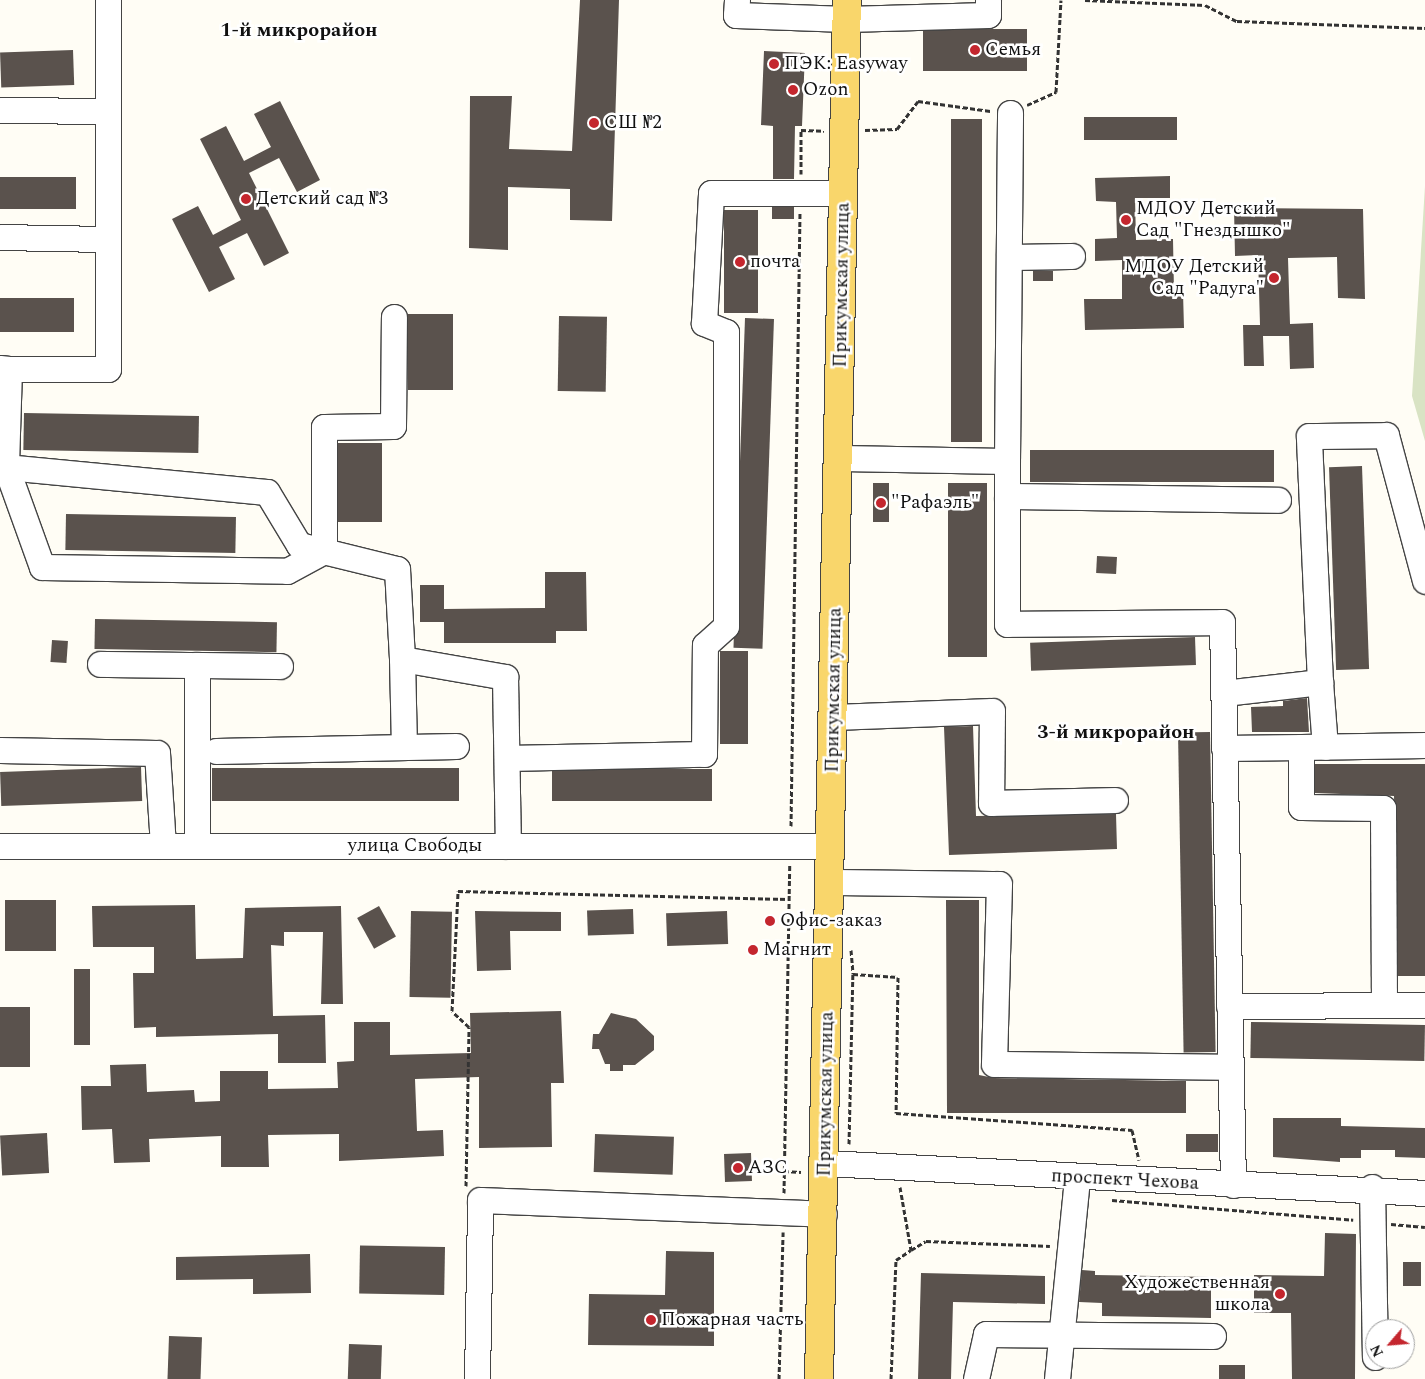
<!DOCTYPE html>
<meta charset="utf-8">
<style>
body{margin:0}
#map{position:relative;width:1425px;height:1379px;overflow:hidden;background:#fffdf5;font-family:Spectral,serif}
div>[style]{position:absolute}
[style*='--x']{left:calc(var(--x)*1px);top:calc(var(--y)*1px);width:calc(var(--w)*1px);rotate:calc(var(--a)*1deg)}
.cemetery>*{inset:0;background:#d9e3c4}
.building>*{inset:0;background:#5a524d;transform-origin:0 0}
.path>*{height:3px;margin-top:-1.5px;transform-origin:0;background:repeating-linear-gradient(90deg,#333 0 5px,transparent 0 7.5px)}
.roads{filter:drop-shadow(1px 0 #444) drop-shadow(-1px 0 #444) drop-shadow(0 1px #444) drop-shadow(0 -1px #444)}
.minor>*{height:25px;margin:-12.5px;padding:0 12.5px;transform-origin:12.5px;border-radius:12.5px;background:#fff}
.major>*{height:28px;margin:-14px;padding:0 14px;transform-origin:14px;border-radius:14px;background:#f9d66b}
.dots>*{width:14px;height:14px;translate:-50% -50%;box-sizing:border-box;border:2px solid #fff;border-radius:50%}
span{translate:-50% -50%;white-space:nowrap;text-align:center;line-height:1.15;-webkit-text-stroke:5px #fff;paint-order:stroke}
.poi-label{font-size:19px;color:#111}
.left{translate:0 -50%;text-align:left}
.right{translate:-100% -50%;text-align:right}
.street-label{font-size:19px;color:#111}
.neighbourhood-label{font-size:20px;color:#111;font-weight:700}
.north{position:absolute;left:1365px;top:1319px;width:50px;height:50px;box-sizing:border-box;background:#fff;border:1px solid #a0a0a0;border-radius:50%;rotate:243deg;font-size:14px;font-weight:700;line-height:20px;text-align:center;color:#111}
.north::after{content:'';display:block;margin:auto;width:18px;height:22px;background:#c4262e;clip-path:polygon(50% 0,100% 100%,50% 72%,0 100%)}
</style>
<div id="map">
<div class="cemetery">
<div style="clip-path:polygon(1425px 186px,1425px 441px,1412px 396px)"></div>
</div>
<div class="building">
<div style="clip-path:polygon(580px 0,619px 0,612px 221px,570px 220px,570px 189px,508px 187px,508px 250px,469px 248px,470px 96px,512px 96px,509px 149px,572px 151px)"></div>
<div style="left:1027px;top:29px;width:42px;height:104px;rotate:90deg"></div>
<div style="left:73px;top:50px;width:35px;height:73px;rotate:88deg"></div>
<div style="clip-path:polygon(764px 51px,805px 53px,802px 126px,795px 126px,794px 179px,773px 179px,773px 126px,761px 125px)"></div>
<div style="clip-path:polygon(280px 101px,320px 180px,297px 192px,279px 158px,249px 173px,289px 253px,264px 266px,247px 233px,219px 247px,235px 279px,209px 292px,172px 219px,198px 206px,213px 235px,241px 220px,200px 139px,226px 126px,244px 161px,271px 147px,254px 114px)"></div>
<div style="left:1177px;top:117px;width:23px;height:93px;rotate:90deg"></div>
<div style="left:951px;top:119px;width:31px;height:323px"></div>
<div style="clip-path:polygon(1170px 176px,1170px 198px,1135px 198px,1136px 240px,1173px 239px,1174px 292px,1183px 292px,1184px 328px,1085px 330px,1084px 299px,1122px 299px,1122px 260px,1095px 261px,1095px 239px,1117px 238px,1116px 202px,1096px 201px,1095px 178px)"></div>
<div style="left:76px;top:177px;width:32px;height:76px;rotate:90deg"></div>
<div style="left:772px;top:207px;width:22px;height:12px"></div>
<div style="clip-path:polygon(1234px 208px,1363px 209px,1365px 299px,1338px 298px,1337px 257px,1288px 258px,1290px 324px,1313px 323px,1314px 368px,1290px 369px,1289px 336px,1263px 336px,1264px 366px,1244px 366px,1243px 325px,1260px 325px,1258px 255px,1235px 256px)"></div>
<div style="left:724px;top:210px;width:34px;height:103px"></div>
<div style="left:1033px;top:271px;width:20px;height:10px"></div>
<div style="left:0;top:298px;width:74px;height:34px"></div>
<div style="left:408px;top:314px;width:45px;height:76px"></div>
<div style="left:559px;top:316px;width:48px;height:75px;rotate:1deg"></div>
<div style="left:745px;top:318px;width:29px;height:330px;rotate:2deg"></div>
<div style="left:24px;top:413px;width:175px;height:37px;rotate:1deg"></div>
<div style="left:338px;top:443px;width:44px;height:79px"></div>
<div style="left:1274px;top:450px;width:32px;height:244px;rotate:90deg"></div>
<div style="left:1362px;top:466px;width:203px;height:33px;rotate:88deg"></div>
<div style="left:873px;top:483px;width:16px;height:39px"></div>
<div style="left:948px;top:483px;width:39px;height:174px"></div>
<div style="left:66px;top:514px;width:170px;height:36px;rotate:1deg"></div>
<div style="left:1097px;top:556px;width:20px;height:17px;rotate:3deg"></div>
<div style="clip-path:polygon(545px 572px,586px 572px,587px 631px,556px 631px,556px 643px,444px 643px,444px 622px,420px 622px,420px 585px,444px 585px,444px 609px,545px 608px)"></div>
<div style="left:95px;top:619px;width:182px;height:30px;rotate:1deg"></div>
<div style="left:1195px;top:637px;width:28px;height:165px;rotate:88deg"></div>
<div style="left:52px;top:640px;width:16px;height:22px;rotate:4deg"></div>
<div style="left:720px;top:651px;width:28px;height:93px"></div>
<div style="clip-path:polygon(1307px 698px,1309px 732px,1252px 732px,1251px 707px,1283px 706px,1283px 701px)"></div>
<div style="clip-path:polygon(973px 726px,976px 816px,1116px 814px,1117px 849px,949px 855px,944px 727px)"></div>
<div style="left:1210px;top:732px;width:320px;height:32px;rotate:89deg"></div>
<div style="clip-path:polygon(1315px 764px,1425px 764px,1425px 976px,1398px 976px,1394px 796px,1315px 793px)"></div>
<div style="left:141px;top:767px;width:34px;height:141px;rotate:88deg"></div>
<div style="left:459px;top:768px;width:33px;height:247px;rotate:90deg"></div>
<div style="left:712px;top:769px;width:32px;height:160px;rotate:90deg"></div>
<div style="left:5px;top:900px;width:51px;height:51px"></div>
<div style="clip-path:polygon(946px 900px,979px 900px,979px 1075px,994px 1078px,1186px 1081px,1186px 1113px,947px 1113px)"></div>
<div style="clip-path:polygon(195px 905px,196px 959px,243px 958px,245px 908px,341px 906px,343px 1004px,321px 1004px,323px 932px,284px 932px,284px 946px,271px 945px,273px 1016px,325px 1015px,326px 1063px,278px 1063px,278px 1034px,156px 1037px,156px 1027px,134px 1028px,133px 973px,154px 973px,154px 947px,93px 947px,92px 906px)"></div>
<div style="left:379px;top:906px;width:35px;height:25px;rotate:61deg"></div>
<div style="left:633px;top:909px;width:25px;height:46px;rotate:88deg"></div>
<div style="left:411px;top:911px;width:41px;height:86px;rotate:1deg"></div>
<div style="clip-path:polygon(475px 911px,561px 912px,561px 931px,510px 931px,511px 970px,477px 971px)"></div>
<div style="left:727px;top:911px;width:33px;height:61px;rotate:88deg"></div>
<div style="left:74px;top:969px;width:16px;height:76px"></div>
<div style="left:0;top:1007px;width:30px;height:60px"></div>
<div style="clip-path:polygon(561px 1011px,564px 1083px,551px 1083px,552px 1147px,479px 1148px,479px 1077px,415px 1079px,417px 1131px,443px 1130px,444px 1156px,339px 1161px,339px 1134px,268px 1135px,269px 1167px,221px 1167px,221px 1136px,149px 1139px,150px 1162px,114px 1163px,112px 1129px,82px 1130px,81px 1086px,111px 1086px,110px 1065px,146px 1064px,147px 1092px,194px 1090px,195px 1102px,220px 1101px,220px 1071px,268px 1071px,268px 1089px,338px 1088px,337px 1062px,354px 1061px,354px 1022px,390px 1022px,390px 1055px,471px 1053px,470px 1013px)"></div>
<div style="clip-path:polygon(611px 1013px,636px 1019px,654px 1036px,654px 1050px,635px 1065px,623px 1065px,623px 1071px,610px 1071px,610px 1064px,605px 1064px,599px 1049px,592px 1049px,593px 1034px,599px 1034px)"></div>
<div style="left:1251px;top:1022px;width:174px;height:36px;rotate:1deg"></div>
<div style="clip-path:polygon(1273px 1118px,1341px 1118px,1341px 1126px,1425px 1128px,1425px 1158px,1395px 1157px,1395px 1150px,1361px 1150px,1361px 1158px,1340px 1158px,1340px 1162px,1273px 1157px)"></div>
<div style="left:47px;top:1133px;width:40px;height:47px;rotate:87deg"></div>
<div style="left:595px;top:1134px;width:79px;height:38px;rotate:2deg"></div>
<div style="left:1186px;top:1134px;width:32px;height:18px"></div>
<div style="left:751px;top:1153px;width:28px;height:27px;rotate:88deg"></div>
<div style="clip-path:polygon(1325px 1233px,1356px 1234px,1355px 1379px,1292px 1379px,1291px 1313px,1254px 1313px,1254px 1275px,1324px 1276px)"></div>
<div style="left:445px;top:1247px;width:48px;height:85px;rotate:91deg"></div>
<div style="clip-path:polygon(666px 1251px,714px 1252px,714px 1346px,588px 1345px,589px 1294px,665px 1295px)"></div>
<div style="clip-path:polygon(310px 1254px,311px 1293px,253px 1294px,253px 1279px,176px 1280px,176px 1257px)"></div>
<div style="left:1403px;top:1262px;width:18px;height:24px"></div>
<div style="clip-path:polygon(1082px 1270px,1095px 1271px,1095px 1275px,1211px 1277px,1211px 1318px,1102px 1316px,1102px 1303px,1079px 1302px)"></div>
<div style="clip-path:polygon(921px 1273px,1045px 1276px,1045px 1304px,953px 1302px,951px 1379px,918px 1379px)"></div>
<div style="left:169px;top:1336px;width:33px;height:43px;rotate:2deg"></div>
<div style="left:349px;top:1344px;width:33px;height:35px;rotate:2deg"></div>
<div style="left:1219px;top:1365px;width:26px;height:14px"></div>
</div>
<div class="path">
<div style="--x:1085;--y:0;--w:120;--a:2.4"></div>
<div style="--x:1205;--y:5;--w:36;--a:27"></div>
<div style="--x:1237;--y:21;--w:188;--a:2.1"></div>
<div style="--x:1027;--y:105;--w:32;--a:-24"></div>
<div style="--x:1056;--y:92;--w:92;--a:-86.9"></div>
<div style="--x:865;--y:130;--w:32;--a:-2"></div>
<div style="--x:897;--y:129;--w:35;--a:-53"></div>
<div style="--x:918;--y:101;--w:73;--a:7.9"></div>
<div style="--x:801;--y:174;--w:44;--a:-90"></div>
<div style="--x:801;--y:130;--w:23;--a:2"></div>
<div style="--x:791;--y:826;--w:614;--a:-89.16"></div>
<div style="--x:851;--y:950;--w:24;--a:85"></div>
<div style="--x:849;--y:1144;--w:170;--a:-88.7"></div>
<div style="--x:853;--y:974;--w:45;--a:3.8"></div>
<div style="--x:898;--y:977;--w:136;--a:90.8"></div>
<div style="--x:896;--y:1113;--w:237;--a:4.1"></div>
<div style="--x:1132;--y:1130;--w:31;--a:77"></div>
<div style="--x:784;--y:1171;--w:17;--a:3"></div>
<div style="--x:466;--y:1186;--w:159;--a:-88.9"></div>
<div style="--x:469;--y:1027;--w:23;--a:-137"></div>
<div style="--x:452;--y:1011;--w:120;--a:-87.1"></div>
<div style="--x:458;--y:891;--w:332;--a:1.4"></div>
<div style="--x:900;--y:1187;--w:64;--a:80.1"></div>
<div style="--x:911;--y:1250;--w:17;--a:-31"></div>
<div style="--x:926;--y:1241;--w:124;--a:2.3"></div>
<div style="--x:784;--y:1193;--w:328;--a:-89"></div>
<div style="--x:1112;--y:1200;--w:242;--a:4.7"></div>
<div style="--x:1391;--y:1224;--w:34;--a:5"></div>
<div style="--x:779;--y:1379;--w:147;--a:-88.4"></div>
<div style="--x:891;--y:1379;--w:119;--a:-87.6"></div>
<div style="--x:896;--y:1260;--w:18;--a:-34"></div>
</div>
<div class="roads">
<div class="minor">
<div style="--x:737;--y:0;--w:15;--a:94"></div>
<div style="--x:736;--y:15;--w:110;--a:2.1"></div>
<div style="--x:846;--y:19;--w:142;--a:-1.6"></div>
<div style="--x:988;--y:15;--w:15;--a:-90"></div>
<div style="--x:0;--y:110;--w:108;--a:0.5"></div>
<div style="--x:0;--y:237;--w:108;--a:1.1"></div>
<div style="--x:1009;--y:257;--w:63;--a:-0.9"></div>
<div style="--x:0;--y:368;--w:9;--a:6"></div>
<div style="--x:9;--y:369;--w:98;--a:91.8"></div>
<div style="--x:6;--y:467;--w:262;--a:5.5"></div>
<div style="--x:267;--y:492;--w:62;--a:58.9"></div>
<div style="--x:299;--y:545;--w:101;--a:13.8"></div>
<div style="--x:397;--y:569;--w:90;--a:86.8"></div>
<div style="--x:402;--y:659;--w:105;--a:9.9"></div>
<div style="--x:505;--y:677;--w:169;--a:89"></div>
<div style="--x:9;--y:369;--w:99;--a:0"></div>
<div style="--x:108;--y:369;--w:369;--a:-90"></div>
<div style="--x:840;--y:458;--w:167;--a:1"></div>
<div style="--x:1007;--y:461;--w:348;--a:-89.5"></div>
<div style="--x:1007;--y:461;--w:163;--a:90"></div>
<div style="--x:1007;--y:624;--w:215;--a:-0.5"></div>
<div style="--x:1222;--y:622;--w:563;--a:88.88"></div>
<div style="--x:6;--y:467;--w:106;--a:70.2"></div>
<div style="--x:42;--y:567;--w:245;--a:0.9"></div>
<div style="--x:287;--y:571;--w:42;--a:-28.4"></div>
<div style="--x:324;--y:551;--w:124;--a:-90"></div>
<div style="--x:324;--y:427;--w:69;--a:-0.8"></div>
<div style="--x:393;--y:426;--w:109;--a:-89.5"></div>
<div style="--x:1007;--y:496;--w:271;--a:0.8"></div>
<div style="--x:402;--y:659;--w:88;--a:88.7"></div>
<div style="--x:100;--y:664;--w:97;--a:0.6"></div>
<div style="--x:197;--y:665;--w:181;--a:90"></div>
<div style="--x:197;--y:665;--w:83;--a:0.7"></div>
<div style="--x:1320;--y:682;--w:246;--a:-92.6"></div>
<div style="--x:1309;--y:436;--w:77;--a:-0.7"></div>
<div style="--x:1386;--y:435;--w:151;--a:75"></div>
<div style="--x:1224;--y:693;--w:97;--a:-6.5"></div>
<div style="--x:1320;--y:682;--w:65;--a:85.6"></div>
<div style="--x:833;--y:717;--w:159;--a:-2.2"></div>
<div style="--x:992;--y:711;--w:92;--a:90.6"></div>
<div style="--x:991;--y:803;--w:124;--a:-1.4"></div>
<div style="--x:1224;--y:748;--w:77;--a:-0.7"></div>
<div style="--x:0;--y:750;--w:157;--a:1.1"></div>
<div style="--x:157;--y:753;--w:93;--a:86.3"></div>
<div style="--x:216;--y:751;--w:240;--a:-1.2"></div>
<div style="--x:507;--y:758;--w:197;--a:-1.2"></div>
<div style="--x:704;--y:754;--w:109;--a:-89.5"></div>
<div style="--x:705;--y:645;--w:28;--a:-42"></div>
<div style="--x:726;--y:626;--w:294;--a:-90"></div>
<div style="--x:726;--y:332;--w:24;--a:-158"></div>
<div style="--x:704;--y:323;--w:130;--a:-86.9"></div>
<div style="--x:711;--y:193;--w:132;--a:0"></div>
<div style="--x:0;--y:846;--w:830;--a:0"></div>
<div style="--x:829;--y:882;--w:170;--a:0.7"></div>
<div style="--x:999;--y:884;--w:180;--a:91.6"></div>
<div style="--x:994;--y:1064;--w:237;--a:0.7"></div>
<div style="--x:1384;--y:1005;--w:197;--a:-90.3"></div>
<div style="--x:1383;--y:808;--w:82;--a:-179.3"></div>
<div style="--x:1301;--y:807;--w:60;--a:-90"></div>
<div style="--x:1301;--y:747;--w:124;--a:-0.9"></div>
<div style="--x:1229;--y:1006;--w:196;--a:-0.3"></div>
<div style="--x:825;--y:1163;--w:601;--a:2.86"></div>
<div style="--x:1372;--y:1187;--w:170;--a:89"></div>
<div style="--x:477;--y:1379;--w:179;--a:-89"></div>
<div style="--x:480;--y:1200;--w:344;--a:2.3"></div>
<div style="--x:976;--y:1379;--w:46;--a:-77.5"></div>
<div style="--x:986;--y:1334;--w:227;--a:0.5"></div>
<div style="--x:1057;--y:1379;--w:202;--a:-84.3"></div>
</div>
<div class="major">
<div style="--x:819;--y:1379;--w:1379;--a:-88.84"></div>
</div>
</div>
<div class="dots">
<div style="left:975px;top:50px;background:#c4262e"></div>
<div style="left:774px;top:64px;background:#c4262e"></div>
<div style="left:793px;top:90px;background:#c4262e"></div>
<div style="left:594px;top:123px;background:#c4262e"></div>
<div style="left:246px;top:199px;background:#c4262e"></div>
<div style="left:1126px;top:220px;background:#c4262e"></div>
<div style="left:740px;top:262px;background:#c4262e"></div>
<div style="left:1274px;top:278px;background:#c4262e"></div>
<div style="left:881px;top:503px;background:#c4262e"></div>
<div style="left:770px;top:921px;background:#c4262e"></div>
<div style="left:753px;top:950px;background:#c4262e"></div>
<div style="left:738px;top:1168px;background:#c4262e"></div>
<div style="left:1280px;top:1294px;background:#c4262e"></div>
<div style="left:651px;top:1320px;background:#c4262e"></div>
</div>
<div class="poi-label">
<span class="left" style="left:985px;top:50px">Семья</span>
<span class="left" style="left:784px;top:64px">ПЭК: Easyway</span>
<span class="left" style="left:803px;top:90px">Ozon</span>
<span class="left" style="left:604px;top:123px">СШ №2</span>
<span class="left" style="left:256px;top:199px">Детский сад №3</span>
<span class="left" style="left:1136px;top:220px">МДОУ Детский<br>Сад "Гнездышко"</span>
<span class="left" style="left:750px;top:262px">почта</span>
<span class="right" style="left:1264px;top:278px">МДОУ Детский<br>Сад "Радуга"</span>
<span class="left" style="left:891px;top:503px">"Рафаэль"</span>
<span class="left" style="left:780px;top:921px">Офис-заказ</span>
<span class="left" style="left:763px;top:950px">Магнит</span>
<span class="left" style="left:748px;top:1168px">АЗС</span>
<span class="right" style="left:1270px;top:1294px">Художественная<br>школа</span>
<span class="left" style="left:661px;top:1320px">Пожарная часть</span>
</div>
<div class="street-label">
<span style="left:842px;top:285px;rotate:-89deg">Прикумская улица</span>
<span style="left:834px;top:690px;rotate:-89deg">Прикумская улица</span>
<span style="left:415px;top:846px">улица Свободы</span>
<span style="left:826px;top:1094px;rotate:-89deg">Прикумская улица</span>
<span style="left:1125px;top:1180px;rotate:3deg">проспект Чехова</span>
</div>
<div class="neighbourhood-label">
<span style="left:299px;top:30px">1-й микрорайон</span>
<span style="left:1116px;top:732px">3-й микрорайон</span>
</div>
<div class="north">N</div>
</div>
